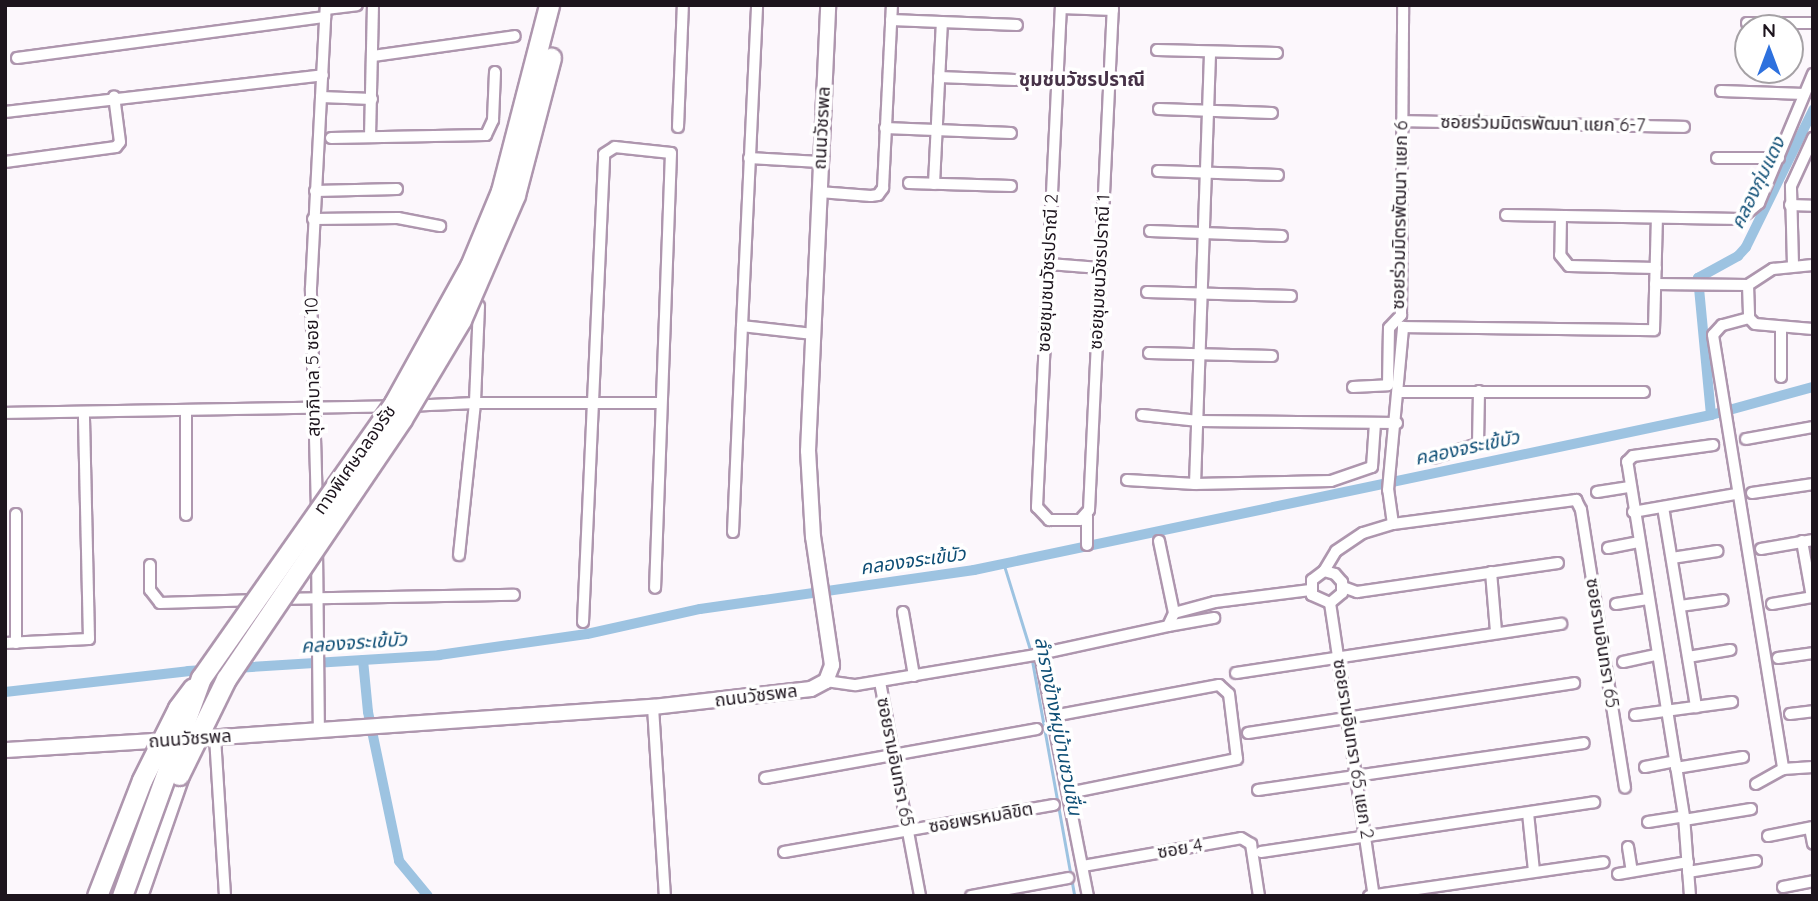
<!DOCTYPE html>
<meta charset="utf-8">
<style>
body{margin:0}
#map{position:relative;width:1818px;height:901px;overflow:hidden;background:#fcf7fc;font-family:Quicksand,"Noto Sans Thai",sans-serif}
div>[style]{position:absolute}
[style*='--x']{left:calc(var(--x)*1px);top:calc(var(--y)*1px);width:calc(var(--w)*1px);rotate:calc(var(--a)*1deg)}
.stream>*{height:2.5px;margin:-1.25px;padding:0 1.25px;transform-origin:1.25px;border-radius:1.25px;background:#9dc3e1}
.canal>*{height:10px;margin:-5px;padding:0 5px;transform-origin:5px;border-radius:5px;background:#9dc3e1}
.roads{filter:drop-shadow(2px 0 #ae96ae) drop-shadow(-2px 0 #ae96ae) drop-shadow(0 2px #ae96ae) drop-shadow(0 -2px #ae96ae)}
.street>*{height:10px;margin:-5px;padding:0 5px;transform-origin:5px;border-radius:5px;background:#fff}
.secondary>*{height:14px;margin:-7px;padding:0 7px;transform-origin:7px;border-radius:7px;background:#fff}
.highway>*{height:19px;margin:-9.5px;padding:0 9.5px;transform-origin:9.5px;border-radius:9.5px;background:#fff}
.bridges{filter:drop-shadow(2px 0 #ae96ae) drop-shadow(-2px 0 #ae96ae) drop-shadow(0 2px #ae96ae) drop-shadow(0 -2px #ae96ae)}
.highway-bridge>*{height:19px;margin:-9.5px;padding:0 9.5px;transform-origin:9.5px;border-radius:9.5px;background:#fff}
span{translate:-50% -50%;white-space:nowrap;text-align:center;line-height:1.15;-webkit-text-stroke:7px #fff;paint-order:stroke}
.street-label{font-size:18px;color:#1d141d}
.neighbourhood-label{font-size:19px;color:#473348;font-weight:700}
.water-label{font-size:19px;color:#0e4e75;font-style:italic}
.frame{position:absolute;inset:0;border:7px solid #1d141d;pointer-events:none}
.north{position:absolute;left:1734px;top:14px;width:70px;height:70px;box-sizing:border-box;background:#fff;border:2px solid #a5a1a5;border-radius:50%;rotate:0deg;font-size:19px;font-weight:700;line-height:28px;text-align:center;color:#1d141d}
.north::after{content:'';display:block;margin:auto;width:24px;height:32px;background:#2e71de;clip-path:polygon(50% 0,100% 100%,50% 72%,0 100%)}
</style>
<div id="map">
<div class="stream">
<div style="--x:1004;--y:564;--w:91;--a:72.8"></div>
<div style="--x:1032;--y:658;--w:242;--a:79.8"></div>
</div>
<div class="canal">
<div style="--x:1711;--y:415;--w:138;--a:-95.4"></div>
<div style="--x:1698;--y:278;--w:46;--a:-28.8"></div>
<div style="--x:1738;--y:256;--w:12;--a:-48"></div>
<div style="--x:1746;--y:247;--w:153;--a:-63.9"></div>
<div style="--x:363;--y:660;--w:52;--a:84.5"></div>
<div style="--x:368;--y:712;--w:152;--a:78.2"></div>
<div style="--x:399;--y:861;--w:45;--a:50.4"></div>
<div style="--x:5;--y:692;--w:184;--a:-6.5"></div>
<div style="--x:188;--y:671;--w:252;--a:-3.6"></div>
<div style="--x:439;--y:655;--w:149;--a:-8.1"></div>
<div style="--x:587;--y:634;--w:116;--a:-12.5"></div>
<div style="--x:700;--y:609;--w:277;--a:-8.1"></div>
<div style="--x:974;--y:570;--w:753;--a:-11.88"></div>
<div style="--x:1711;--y:415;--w:106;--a:-15.4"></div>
</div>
<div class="roads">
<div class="street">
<div style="--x:1061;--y:5;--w:503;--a:92.74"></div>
<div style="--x:1037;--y:507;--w:18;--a:47"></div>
<div style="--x:1049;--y:520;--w:31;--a:0"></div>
<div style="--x:1080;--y:520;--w:13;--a:-48"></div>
<div style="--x:1089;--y:510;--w:506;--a:-87.28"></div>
<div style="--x:1061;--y:8;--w:52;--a:2.2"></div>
<div style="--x:326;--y:9;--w:31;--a:-7"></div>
<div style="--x:891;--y:20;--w:126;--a:2.3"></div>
<div style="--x:1747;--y:23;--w:66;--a:0"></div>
<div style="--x:1157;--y:50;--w:120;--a:1.4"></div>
<div style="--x:373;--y:56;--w:143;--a:-8"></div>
<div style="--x:17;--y:58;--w:311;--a:-7.6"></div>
<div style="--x:939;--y:77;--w:76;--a:2.3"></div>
<div style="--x:1721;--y:91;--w:83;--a:2.1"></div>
<div style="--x:321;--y:97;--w:51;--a:2.2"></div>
<div style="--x:1159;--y:109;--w:113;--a:2"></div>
<div style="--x:5;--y:112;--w:320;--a:-6.6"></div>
<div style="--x:1402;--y:121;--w:282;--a:1.2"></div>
<div style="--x:678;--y:127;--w:122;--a:-87.7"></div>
<div style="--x:885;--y:128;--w:126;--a:2.3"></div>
<div style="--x:370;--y:137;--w:132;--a:-88.7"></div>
<div style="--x:331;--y:138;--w:155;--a:-1.1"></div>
<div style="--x:486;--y:135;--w:17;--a:-65"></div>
<div style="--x:493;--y:120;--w:48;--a:-87.6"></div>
<div style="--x:749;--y:158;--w:71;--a:3.2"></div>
<div style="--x:1717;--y:158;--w:62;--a:0"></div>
<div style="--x:5;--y:162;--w:112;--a:-7.7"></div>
<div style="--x:116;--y:147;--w:6;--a:-51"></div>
<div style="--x:120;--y:142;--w:46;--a:-97.4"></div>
<div style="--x:1158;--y:171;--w:120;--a:1.9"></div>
<div style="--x:909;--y:183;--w:102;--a:1.7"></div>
<div style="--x:934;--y:184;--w:162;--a:-87.2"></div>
<div style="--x:315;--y:191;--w:82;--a:-1.4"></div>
<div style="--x:819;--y:192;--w:52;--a:4.4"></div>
<div style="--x:871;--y:196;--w:7;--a:-8"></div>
<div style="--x:878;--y:195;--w:9;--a:-54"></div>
<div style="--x:883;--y:188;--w:183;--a:-87.2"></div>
<div style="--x:1790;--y:205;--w:23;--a:2"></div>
<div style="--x:1506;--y:215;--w:234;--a:1"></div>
<div style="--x:1740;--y:219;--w:25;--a:-40"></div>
<div style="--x:1759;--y:203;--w:140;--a:-67.3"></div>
<div style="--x:1561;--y:216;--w:39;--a:91"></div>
<div style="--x:1560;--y:255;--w:14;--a:51"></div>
<div style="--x:1569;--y:266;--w:87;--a:1.3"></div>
<div style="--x:313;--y:219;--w:85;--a:-0.7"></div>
<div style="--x:398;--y:218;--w:43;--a:10.8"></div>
<div style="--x:1150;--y:231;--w:132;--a:2.2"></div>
<div style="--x:1049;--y:264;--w:51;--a:4.5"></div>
<div style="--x:1793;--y:265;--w:79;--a:-91.5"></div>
<div style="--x:1791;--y:186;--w:53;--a:-65.4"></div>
<div style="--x:1655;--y:284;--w:93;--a:0.6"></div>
<div style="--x:1748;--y:285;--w:30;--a:-33"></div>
<div style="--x:1773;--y:269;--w:40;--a:-5.7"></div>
<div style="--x:1748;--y:285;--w:33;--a:88"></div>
<div style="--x:1749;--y:318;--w:8;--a:45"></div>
<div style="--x:1755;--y:324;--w:58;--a:4.9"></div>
<div style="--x:1147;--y:292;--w:144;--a:1.6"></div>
<div style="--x:479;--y:306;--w:97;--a:92.4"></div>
<div style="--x:475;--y:403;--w:186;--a:0"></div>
<div style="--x:1749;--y:318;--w:28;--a:165"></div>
<div style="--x:1722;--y:325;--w:13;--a:132"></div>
<div style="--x:1713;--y:335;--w:440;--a:80.8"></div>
<div style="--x:742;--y:326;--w:321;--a:-87.3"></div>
<div style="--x:1149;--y:353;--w:123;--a:1.4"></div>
<div style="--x:1781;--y:377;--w:48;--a:-90"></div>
<div style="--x:1353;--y:387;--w:35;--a:-3"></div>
<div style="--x:1388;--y:385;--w:57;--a:-89"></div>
<div style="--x:1389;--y:328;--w:18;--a:-47"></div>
<div style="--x:1401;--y:315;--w:310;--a:-89.6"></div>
<div style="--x:1399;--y:392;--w:245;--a:0"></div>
<div style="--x:407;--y:406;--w:68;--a:-2.5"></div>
<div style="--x:475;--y:403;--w:153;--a:96"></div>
<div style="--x:186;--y:412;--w:103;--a:90"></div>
<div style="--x:5;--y:413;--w:386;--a:-1"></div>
<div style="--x:1142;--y:415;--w:57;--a:6"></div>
<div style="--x:1199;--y:421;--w:198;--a:0.6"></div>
<div style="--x:1746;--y:439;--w:68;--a:-10.2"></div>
<div style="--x:1433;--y:458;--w:47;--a:-17.3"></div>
<div style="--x:1478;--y:444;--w:53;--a:-88.9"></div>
<div style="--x:1127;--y:480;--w:68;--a:3.4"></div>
<div style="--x:1195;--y:484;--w:136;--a:-1.3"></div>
<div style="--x:1331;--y:481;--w:43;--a:-18.9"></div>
<div style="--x:1372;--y:467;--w:44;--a:-86.1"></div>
<div style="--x:1195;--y:484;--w:431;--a:-88"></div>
<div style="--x:1597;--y:492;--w:33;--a:-9"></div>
<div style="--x:1752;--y:493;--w:62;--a:-8.4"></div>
<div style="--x:1663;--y:507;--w:203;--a:80.6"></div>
<div style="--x:317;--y:509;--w:221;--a:-91.6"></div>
<div style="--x:311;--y:288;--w:283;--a:-87"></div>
<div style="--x:1633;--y:512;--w:105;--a:-9.9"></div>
<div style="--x:1087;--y:516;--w:29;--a:90"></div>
<div style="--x:1393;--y:524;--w:34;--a:-98"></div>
<div style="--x:1388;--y:490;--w:164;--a:-84.7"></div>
<div style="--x:1403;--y:327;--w:251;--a:0.7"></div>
<div style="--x:1654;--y:330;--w:112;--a:-88.5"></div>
<div style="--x:733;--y:532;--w:206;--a:-87.5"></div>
<div style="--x:742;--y:326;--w:71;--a:6.4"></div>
<div style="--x:1159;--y:541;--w:74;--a:78.2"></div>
<div style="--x:1802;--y:541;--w:57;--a:79.9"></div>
<div style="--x:1608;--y:548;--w:32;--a:-11"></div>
<div style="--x:1761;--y:549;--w:53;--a:-9.8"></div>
<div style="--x:317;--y:550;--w:179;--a:89.4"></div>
<div style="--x:1672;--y:558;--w:46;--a:-8.8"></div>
<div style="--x:150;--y:565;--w:25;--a:90"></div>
<div style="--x:150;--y:590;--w:16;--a:52"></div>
<div style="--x:160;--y:603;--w:98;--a:-1.8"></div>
<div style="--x:1324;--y:571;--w:11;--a:15"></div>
<div style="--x:1335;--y:574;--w:11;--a:49"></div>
<div style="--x:1342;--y:582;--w:11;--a:90"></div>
<div style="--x:1342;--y:593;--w:16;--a:140"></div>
<div style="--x:1330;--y:603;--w:20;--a:-156"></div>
<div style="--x:1312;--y:595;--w:15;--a:-90"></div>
<div style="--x:1312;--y:580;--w:15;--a:-37"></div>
<div style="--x:1324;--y:571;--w:23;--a:-59"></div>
<div style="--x:1336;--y:551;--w:32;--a:-34"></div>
<div style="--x:1363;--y:533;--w:31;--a:-17"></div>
<div style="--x:1393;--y:524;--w:185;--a:-7.5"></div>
<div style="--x:1576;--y:500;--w:11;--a:63"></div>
<div style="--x:1581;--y:510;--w:281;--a:81"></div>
<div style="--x:1491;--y:572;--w:60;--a:85.2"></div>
<div style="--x:1343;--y:587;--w:15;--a:20"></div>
<div style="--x:1357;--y:592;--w:203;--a:-8.2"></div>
<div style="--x:277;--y:599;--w:237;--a:-1"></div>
<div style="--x:1330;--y:603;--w:296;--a:81.5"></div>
<div style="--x:1616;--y:604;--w:32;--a:-9"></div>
<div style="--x:1772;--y:604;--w:42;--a:-9.7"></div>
<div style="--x:1680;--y:606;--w:43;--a:-7.9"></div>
<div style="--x:903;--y:612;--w:65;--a:80.2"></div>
<div style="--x:583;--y:622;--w:468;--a:-87.4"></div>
<div style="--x:604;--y:154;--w:13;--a:-32"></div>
<div style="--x:615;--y:147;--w:56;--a:6.1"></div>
<div style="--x:671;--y:153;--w:435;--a:92.1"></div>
<div style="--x:1168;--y:626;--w:47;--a:-9.9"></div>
<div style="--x:5;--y:643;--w:84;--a:-2.7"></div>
<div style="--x:89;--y:639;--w:224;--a:-91.3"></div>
<div style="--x:16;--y:643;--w:129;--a:-90"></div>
<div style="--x:1040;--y:654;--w:247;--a:78.8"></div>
<div style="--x:1688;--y:657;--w:43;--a:-9.5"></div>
<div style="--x:1778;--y:658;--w:35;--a:-8"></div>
<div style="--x:1623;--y:662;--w:35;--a:-12"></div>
<div style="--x:1236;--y:673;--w:329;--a:-8.6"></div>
<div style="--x:826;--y:681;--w:30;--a:8"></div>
<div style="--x:856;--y:685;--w:181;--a:-9.5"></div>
<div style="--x:1035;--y:655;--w:136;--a:-12.3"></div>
<div style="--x:1168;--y:626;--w:14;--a:-65"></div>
<div style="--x:1174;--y:613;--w:42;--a:-15"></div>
<div style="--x:1215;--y:602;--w:96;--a:-7.2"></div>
<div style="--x:880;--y:682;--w:218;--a:79.4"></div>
<div style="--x:653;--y:707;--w:189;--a:86.4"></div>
<div style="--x:1790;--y:714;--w:23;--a:-7"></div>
<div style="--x:1635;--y:715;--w:98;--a:-7.6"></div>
<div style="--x:1053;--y:716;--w:169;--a:-10.6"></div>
<div style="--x:1219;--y:685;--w:13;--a:42"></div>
<div style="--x:1229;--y:694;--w:65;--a:83"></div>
<div style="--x:1237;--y:759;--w:172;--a:168.6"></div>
<div style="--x:1248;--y:733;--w:330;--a:-8.7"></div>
<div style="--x:215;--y:737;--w:159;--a:86.4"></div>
<div style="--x:1645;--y:767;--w:31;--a:-11"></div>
<div style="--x:1676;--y:768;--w:68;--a:-9.3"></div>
<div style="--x:765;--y:778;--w:276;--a:-10.2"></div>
<div style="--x:1756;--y:784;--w:31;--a:-29"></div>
<div style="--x:1783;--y:769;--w:30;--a:-4"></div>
<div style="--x:1258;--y:790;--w:329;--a:-8.2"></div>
<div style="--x:1528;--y:813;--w:58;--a:84.1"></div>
<div style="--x:1684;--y:820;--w:68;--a:-9.3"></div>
<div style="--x:1648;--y:822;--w:36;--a:-9"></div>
<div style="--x:1810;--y:828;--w:16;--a:79"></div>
<div style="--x:1768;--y:836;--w:46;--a:-11.3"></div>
<div style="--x:1628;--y:847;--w:24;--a:81"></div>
<div style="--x:784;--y:852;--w:274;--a:-9.9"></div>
<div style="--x:1261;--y:852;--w:337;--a:-8.5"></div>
<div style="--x:1083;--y:866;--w:160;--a:-10"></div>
<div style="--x:1241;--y:838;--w:12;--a:31"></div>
<div style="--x:1251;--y:844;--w:53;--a:81.3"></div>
<div style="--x:1688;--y:872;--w:69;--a:-9.2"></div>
<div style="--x:1618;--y:874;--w:71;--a:-9.7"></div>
<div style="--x:1783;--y:887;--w:31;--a:-11"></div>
<div style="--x:971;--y:896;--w:99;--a:-10.5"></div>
<div style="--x:1369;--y:896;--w:237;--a:-8.2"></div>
<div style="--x:1690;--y:896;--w:80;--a:-94.3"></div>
<div style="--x:1684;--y:816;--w:359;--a:-99.1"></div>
<div style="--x:1627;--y:462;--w:8;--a:-45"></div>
<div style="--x:1633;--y:456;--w:81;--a:-7.8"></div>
</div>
<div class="secondary">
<div style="--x:192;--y:739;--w:462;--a:-4"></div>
<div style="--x:653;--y:707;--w:159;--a:-6.5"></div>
<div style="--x:811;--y:689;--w:17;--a:-28"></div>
<div style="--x:826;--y:681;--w:17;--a:-69"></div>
<div style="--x:832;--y:665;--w:129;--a:-98.4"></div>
<div style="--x:813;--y:537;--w:86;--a:-93.3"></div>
<div style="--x:808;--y:451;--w:446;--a:-87.4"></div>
<div style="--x:5;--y:750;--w:163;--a:-3.5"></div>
</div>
<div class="highway">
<div style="--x:137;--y:896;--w:128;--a:-70.9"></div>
</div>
</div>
<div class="bridges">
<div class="highway-bridge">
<div style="--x:179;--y:775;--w:107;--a:-63.9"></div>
<div style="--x:226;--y:679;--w:314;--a:-55.9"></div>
<div style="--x:402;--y:419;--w:115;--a:-59.2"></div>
<div style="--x:461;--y:320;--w:136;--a:-66.6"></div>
<div style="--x:515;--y:195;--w:142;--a:-75.3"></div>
<div style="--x:97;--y:896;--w:124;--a:-68.8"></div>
<div style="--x:142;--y:780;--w:80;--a:-63.4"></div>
<div style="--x:178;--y:708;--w:25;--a:-53"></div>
<div style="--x:122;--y:896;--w:232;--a:-70.1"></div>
<div style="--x:201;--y:678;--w:336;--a:-54.9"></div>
<div style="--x:394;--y:403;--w:157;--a:-61"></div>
<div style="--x:470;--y:266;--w:81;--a:-67.5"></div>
<div style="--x:501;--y:191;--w:192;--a:-75.5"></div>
</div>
</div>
<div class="street-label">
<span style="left:1543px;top:124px;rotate:1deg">ซอยร่วมมิตรพัฒนา แยก 6-7</span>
<span style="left:822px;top:128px;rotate:-87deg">ถนนวัชรพล</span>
<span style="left:1400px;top:215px;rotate:-89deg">ซอยร่วมมิตรพัฒนา แยก 6</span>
<span style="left:1100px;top:272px;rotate:-87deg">ซอยชุมชนวัชรปราณี 1</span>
<span style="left:1048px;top:273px;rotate:-87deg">ซอยชุมชนวัชรปราณี 2</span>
<span style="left:313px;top:367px;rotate:-91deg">สุขาภิบาล 5 ซอย 10</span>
<span style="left:355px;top:460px;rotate:-55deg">ทางพิเศษฉลองรัช</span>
<span style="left:1602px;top:643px;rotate:81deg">ซอยรามอินทรา 65</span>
<span style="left:756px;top:696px;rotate:-7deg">ถนนวัชรพล</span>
<span style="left:190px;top:739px;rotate:-4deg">ถนนวัชรพล</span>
<span style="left:1353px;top:749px;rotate:81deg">ซอยรามอินทรา 65 แยก 2</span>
<span style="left:895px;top:762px;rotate:79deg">ซอยรามอินทรา 65</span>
<span style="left:981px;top:818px;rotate:-10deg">ซอยพรหมลิขิต</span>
<span style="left:1180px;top:849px;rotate:-10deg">ซอย 4</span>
</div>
<div class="neighbourhood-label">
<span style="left:1082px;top:80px">ชุมชนวัชรปราณี</span>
</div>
<div class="water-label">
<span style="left:1758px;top:183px;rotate:-64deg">คลองกุ่มแดง</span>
<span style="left:1467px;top:448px;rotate:-12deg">คลองจระเข้บัว</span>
<span style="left:913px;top:561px;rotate:-8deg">คลองจระเข้บัว</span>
<span style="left:354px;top:643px;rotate:-4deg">คลองจระเข้บัว</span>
<span style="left:1058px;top:726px;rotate:79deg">ลำรางข้างหมู่บ้านชวนชื่น</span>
</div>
<div class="frame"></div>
<div class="north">N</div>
</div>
